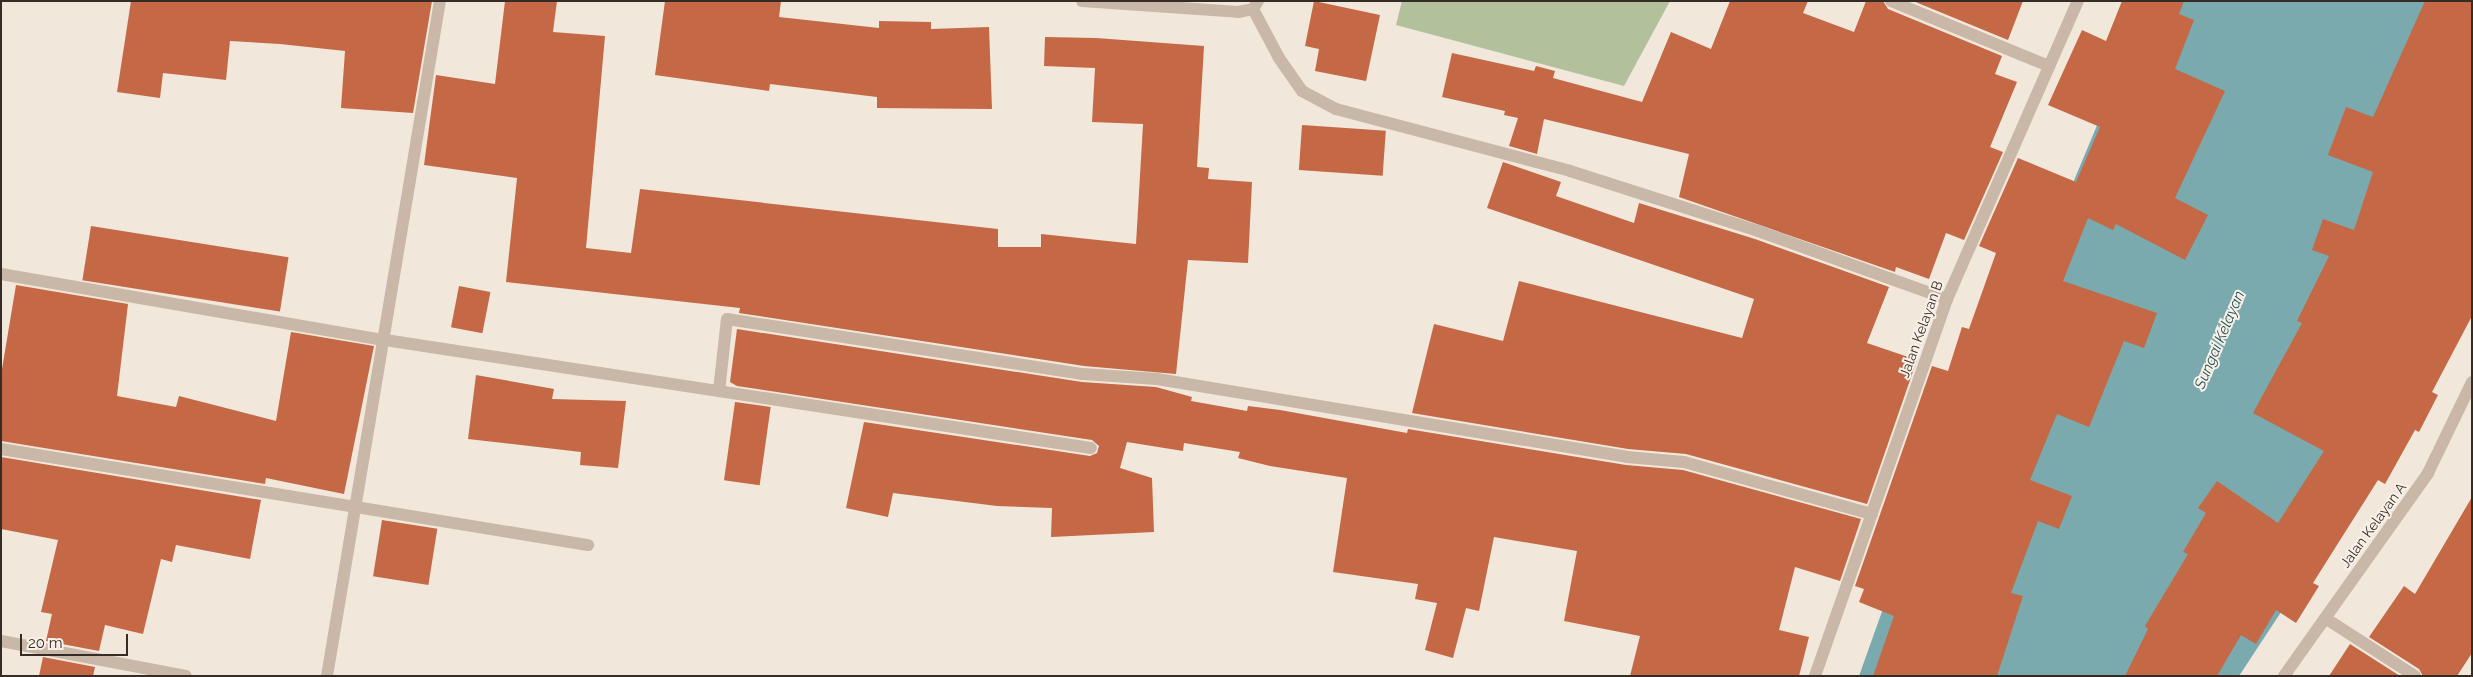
<!DOCTYPE html>
<style>
body{margin:0}
#map{position:relative;width:2473px;height:677px;overflow:hidden;background:#f1e7db;font-family:Raleway,sans-serif}
div>[style]{position:absolute}
[style*='--x']{left:calc(var(--x)*1px);top:calc(var(--y)*1px);width:calc(var(--w)*1px);rotate:calc(var(--a)*1deg)}
.green>*{inset:0;background:#b2c09b}
.water>*{inset:0;background:#7aaaae}
.building>*{inset:0;background:#c46846;transform-origin:0 0}
.minor>*{height:12px;margin:-6px;padding:0 6px;transform-origin:6px;border-radius:6px;background:#c9b7a7}
.tertiary>*{height:12px;margin:-6px;padding:0 6px;transform-origin:6px;border-radius:6px;background:#c9b7a7}
span{translate:-50% -50%;white-space:nowrap;text-align:center;line-height:1.15;-webkit-text-stroke:4px #f9f1e7;paint-order:stroke}
.street-label{font-size:14px;color:#352c27}
.water-label{font-size:15px;color:#1e5156;font-style:italic}
.frame{position:absolute;inset:0;border:2px solid #352c27;pointer-events:none}
.scale{position:absolute;left:20px;top:634px;width:108px;height:22px;box-sizing:border-box;border:2px solid #352c27;border-top:0;padding-left:6px;font-size:15px;line-height:18px;white-space:nowrap;color:#352c27;-webkit-text-stroke:4px #f9f1e7;paint-order:stroke}
</style>
<div id="map">
<div class="green">
<div style="clip-path:polygon(1402px 1px,1670px 1px,1624px 86px,1396px 25px)"></div>
</div>
<div class="water">
<div style="clip-path:polygon(2149px 1px,2472px 1px,2370px 477px,2239px 676px,1859px 676px,1920px 505px,2070px 190px)"></div>
</div>
<div class="building">
<div style="clip-path:polygon(131px 1px,432px 1px,413px 113px,341px 108px,345px 51px,280px 44px,230px 41px,226px 80px,163px 73px,160px 98px,117px 92px)"></div>
<div style="clip-path:polygon(505px 1px,557px 1px,553px 32px,605px 36px,586px 248px,631px 253px,640px 189px,998px 229px,998px 247px,1041px 247px,1041px 234px,1136px 244px,1143px 124px,1092px 122px,1095px 68px,1044px 66px,1045px 37px,1096px 38px,1204px 46px,1197px 167px,1209px 168px,1208px 179px,1252px 182px,1248px 263px,1188px 260px,1176px 374px,1084px 366px,739px 313px,740px 308px,506px 282px,517px 178px,424px 165px,436px 75px,495px 84px)"></div>
<div style="clip-path:polygon(665px 1px,781px 1px,779px 17px,879px 28px,879px 21px,931px 22px,931px 29px,989px 27px,992px 109px,877px 108px,877px 97px,770px 84px,769px 91px,655px 75px)"></div>
<div style="clip-path:polygon(1314px 1px,1380px 15px,1366px 81px,1315px 71px,1319px 49px,1305px 46px)"></div>
<div style="clip-path:polygon(1730px 1px,1808px 1px,1803px 13px,1854px 32px,1866px 1px,1883px 1px,1888px 9px,2002px 56px,1995px 74px,2017px 82px,1990px 147px,2003px 152px,1964px 240px,1946px 233px,1929px 279px,1896px 267px,1895px 272px,1679px 197px,1689px 154px,1544px 119px,1537px 154px,1509px 146px,1518px 118px,1504px 115px,1505px 111px,1442px 97px,1452px 53px,1534px 71px,1536px 66px,1555px 71px,1553px 78px,1642px 102px,1671px 32px,1711px 49px)"></div>
<div style="clip-path:polygon(1913px 1px,2023px 1px,2008px 40px)"></div>
<div style="clip-path:polygon(2122px 1px,2184px 1px,2179px 14px,2194px 20px,2175px 69px,2225px 91px,2175px 198px,2208px 215px,2185px 260px,2116px 224px,2113px 230px,2088px 218px,2063px 281px,2157px 313px,2144px 348px,2124px 341px,2089px 427px,2057px 414px,2030px 480px,2072px 496px,2059px 529px,2038px 521px,2011px 593px,2023px 596px,1997px 676px,1873px 676px,1894px 616px,1859px 602px,1864px 589px,1855px 586px,1932px 366px,1948px 371px,1962px 327px,1969px 329px,1996px 253px,1979px 246px,2018px 158px,2076px 182px,2100px 127px,2048px 105px,2082px 30px,2106px 41px)"></div>
<div style="clip-path:polygon(2425px 1px,2472px 1px,2472px 316px,2432px 392px,2438px 395px,2419px 432px,2415px 430px,2385px 484px,2378px 480px,2313px 583px,2319px 586px,2296px 623px,2276px 610px,2256px 644px,2241px 635px,2217px 676px,2125px 676px,2148px 629px,2145px 626px,2188px 554px,2183px 552px,2206px 513px,2198px 508px,2217px 481px,2278px 523px,2324px 451px,2253px 413px,2302px 323px,2297px 321px,2329px 256px,2312px 250px,2323px 219px,2354px 230px,2373px 172px,2328px 155px,2346px 107px,2373px 117px)"></div>
<div style="left:1302px;top:125px;width:84px;height:45px;rotate:4deg"></div>
<div style="clip-path:polygon(1503px 162px,1561px 182px,1556px 196px,1634px 223px,1639px 203px,1755px 239px,1889px 287px,1867px 343px,1917px 360px,1867px 504px,1686px 454px,1628px 449px,1412px 413px,1434px 324px,1503px 341px,1519px 281px,1742px 338px,1754px 299px,1487px 208px)"></div>
<div style="left:91px;top:226px;width:200px;height:55px;rotate:9deg"></div>
<div style="clip-path:polygon(16px 285px,128px 304px,117px 396px,176px 407px,179px 396px,276px 421px,291px 332px,374px 346px,344px 494px,266px 478px,265px 484px,1px 441px,1px 375px)"></div>
<div style="left:459px;top:286px;width:32px;height:42px;rotate:11deg"></div>
<div style="clip-path:polygon(737px 329px,1082px 382px,1156px 387px,1192px 397px,1191px 401px,1247px 411px,1248px 406px,1280px 410px,1407px 433px,1408px 429px,1626px 465px,1683px 470px,1861px 519px,1840px 581px,1795px 567px,1779px 630px,1809px 637px,1799px 676px,1630px 676px,1640px 636px,1564px 621px,1577px 551px,1494px 537px,1479px 611px,1466px 608px,1453px 658px,1425px 650px,1437px 603px,1415px 599px,1418px 584px,1333px 572px,1347px 478px,1270px 466px,1238px 458px,1240px 452px,1184px 443px,1183px 451px,1127px 442px,1120px 468px,1152px 478px,1154px 532px,1051px 537px,1052px 508px,997px 506px,893px 493px,888px 517px,846px 508px,864px 422px,1090px 456px,1097px 453px,1099px 446px,1092px 440px,737px 386px,730px 382px)"></div>
<div style="clip-path:polygon(476px 375px,554px 389px,552px 399px,626px 401px,618px 468px,580px 465px,581px 452px,468px 439px)"></div>
<div style="left:735px;top:402px;width:36px;height:79px;rotate:8deg"></div>
<div style="clip-path:polygon(1px 457px,261px 500px,250px 559px,176px 545px,172px 562px,161px 559px,143px 634px,105px 625px,99px 651px,46px 641px,52px 614px,41px 612px,58px 540px,1px 529px)"></div>
<div style="clip-path:polygon(2472px 497px,2472px 653px,2457px 676px,2423px 676px,2419px 669px,2369px 637px,2404px 586px,2415px 594px)"></div>
<div style="left:382px;top:520px;width:56px;height:57px;rotate:9deg"></div>
<div style="clip-path:polygon(2350px 644px,2400px 676px,2329px 676px)"></div>
<div style="clip-path:polygon(43px 657px,95px 667px,93px 676px,39px 676px)"></div>
</div>
<div class="minor">
<div style="--x:1082;--y:1;--w:156;--a:4"></div>
<div style="--x:1238;--y:12;--w:15;--a:-11"></div>
<div style="--x:1253;--y:9;--w:9;--a:-58"></div>
<div style="--x:1891;--y:1;--w:171;--a:22.4"></div>
<div style="--x:1253;--y:9;--w:55;--a:62"></div>
<div style="--x:1279;--y:58;--w:40;--a:55.1"></div>
<div style="--x:1302;--y:91;--w:38;--a:28"></div>
<div style="--x:1336;--y:109;--w:242;--a:14.8"></div>
<div style="--x:1570;--y:171;--w:197;--a:17.7"></div>
<div style="--x:1758;--y:231;--w:201;--a:19.8"></div>
<div style="--x:1;--y:274;--w:390;--a:9.8"></div>
<div style="--x:385;--y:340;--w:714;--a:8.7"></div>
<div style="--x:719;--y:391;--w:72;--a:-83.7"></div>
<div style="--x:727;--y:319;--w:360;--a:8.8"></div>
<div style="--x:1083;--y:374;--w:74;--a:3.9"></div>
<div style="--x:1157;--y:379;--w:476;--a:9.4"></div>
<div style="--x:1627;--y:457;--w:57;--a:5"></div>
<div style="--x:1684;--y:462;--w:195;--a:15.5"></div>
<div style="--x:1;--y:449;--w:595;--a:9.29"></div>
<div style="--x:2325;--y:618;--w:107;--a:32.8"></div>
<div style="--x:1;--y:641;--w:188;--a:10.7"></div>
<div style="--x:327;--y:676;--w:684;--a:-80.5"></div>
</div>
<div class="tertiary">
<div style="--x:1815;--y:676;--w:399;--a:-70.7"></div>
<div style="--x:1947;--y:299;--w:326;--a:-66.3"></div>
<div style="--x:2284;--y:676;--w:249;--a:-54.6"></div>
<div style="--x:2428;--y:473;--w:101;--a:-64.2"></div>
</div>
<div class="street-label">
<span style="left:1921px;top:329px;rotate:-70deg">Jalan Kelayan B</span>
<span style="left:2373px;top:525px;rotate:-54deg">Jalan Kelayan A</span>
</div>
<div class="water-label">
<span style="left:2220px;top:340px;rotate:-67deg">Sungai Kelayan</span>
</div>
<div class="frame"></div>
<div class="scale">20 m</div>
</div>
